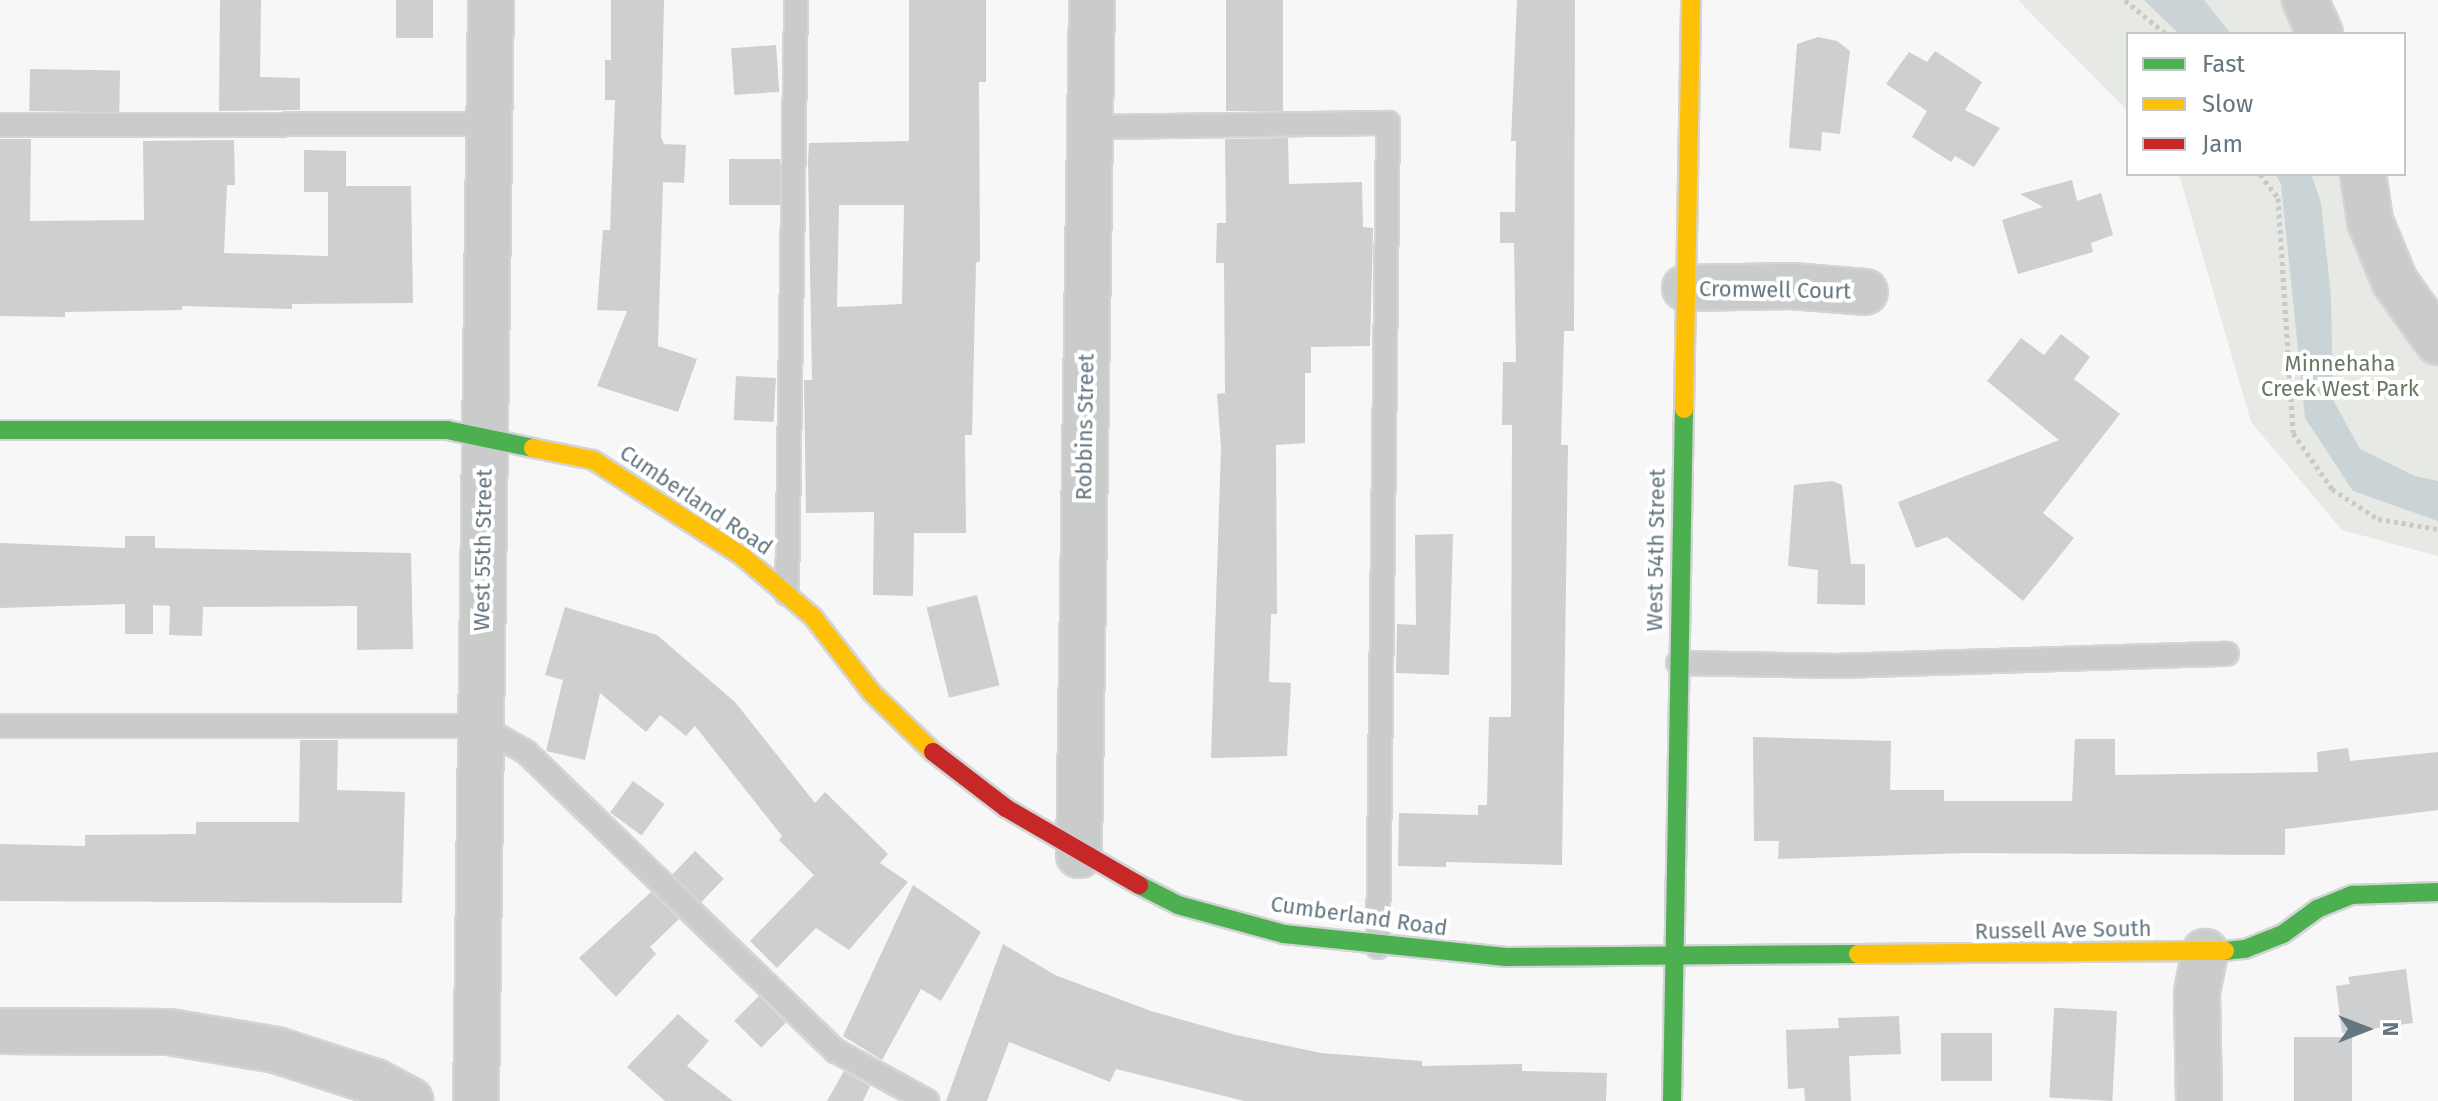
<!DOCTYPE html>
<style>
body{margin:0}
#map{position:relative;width:2438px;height:1101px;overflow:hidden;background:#f7f7f7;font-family:"Fira Sans",sans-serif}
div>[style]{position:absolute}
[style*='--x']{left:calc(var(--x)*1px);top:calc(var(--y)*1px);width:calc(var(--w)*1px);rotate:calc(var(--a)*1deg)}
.green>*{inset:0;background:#e6e9e4}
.water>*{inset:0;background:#cad4d6}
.building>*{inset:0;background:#cdcfd0;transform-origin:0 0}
.path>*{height:5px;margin-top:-2.5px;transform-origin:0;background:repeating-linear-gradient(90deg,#c8c9ca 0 4px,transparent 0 8px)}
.roads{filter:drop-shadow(2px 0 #d3d4d5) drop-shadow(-2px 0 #d3d4d5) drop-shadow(0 2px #d3d4d5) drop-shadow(0 -2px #d3d4d5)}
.lane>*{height:22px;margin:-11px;padding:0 11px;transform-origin:11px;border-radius:11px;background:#cacccc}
.street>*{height:44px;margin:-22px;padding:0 22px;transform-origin:22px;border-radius:22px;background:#cacccc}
.fast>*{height:18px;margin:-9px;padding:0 9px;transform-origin:9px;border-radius:9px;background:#4caf50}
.slow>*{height:18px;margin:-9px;padding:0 9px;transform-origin:9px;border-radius:9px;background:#ffc107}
.jam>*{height:18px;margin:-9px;padding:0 9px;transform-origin:9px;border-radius:9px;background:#c62828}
span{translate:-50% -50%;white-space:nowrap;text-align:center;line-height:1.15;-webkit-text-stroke:8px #fff;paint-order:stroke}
.street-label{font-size:22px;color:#647680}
.park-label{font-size:22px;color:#687863}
.legend{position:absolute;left:2126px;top:32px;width:280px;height:144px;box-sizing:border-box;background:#fff;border:2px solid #c1c8cc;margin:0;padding:10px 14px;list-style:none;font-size:24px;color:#647680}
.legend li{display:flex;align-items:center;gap:16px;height:40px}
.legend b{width:40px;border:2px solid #c1c8cc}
.north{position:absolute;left:2326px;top:989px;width:80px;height:80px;-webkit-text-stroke:6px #fff;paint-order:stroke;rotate:90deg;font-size:22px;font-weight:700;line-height:32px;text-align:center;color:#647680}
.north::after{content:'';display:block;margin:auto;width:28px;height:36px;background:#647680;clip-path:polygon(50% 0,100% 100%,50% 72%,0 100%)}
</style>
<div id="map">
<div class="green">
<div style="clip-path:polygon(2018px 0,2305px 0,2320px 34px,2128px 34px,2128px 111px)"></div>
<div style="clip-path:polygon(2179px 174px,2363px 174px,2438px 342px,2438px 556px,2342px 530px,2251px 422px)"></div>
</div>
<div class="water">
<div style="clip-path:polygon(2144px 0,2204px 0,2231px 34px,2179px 34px)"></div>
<div style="clip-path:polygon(2275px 174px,2311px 174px,2321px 203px,2331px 297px,2333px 400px,2360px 449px,2415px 476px,2438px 481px,2438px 521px,2353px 491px,2305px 418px,2281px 184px)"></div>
</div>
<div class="building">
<div style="clip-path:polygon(220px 0,261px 0,260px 77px,300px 78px,300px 110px,219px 111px)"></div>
<div style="left:396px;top:0;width:37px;height:38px"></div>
<div style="clip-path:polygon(611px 0,664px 0,661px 137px,664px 144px,686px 145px,684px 183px,663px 182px,658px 346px,697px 359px,678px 412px,597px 386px,627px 311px,597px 310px,603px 230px,610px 230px,615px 100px,605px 100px,605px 60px,611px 60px)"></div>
<div style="clip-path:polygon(evenodd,909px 0,986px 0,986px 82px,979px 82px,980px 261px,976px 263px,972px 435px,965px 435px,966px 533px,914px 533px,913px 596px,873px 595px,874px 512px,806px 513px,804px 380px,812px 380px,808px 159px,809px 143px,909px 141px,909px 0,839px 205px,904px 205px,902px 304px,837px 307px,839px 205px)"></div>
<div style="left:1226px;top:0;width:57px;height:111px"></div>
<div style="clip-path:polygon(1517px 0,1575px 0,1574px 331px,1564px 331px,1561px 445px,1568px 445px,1562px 865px,1446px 862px,1446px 867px,1398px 866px,1399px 813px,1478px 815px,1478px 805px,1487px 805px,1489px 717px,1511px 717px,1512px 425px,1502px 425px,1503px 362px,1516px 362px,1514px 243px,1500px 243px,1500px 212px,1515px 212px,1516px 141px,1511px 141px)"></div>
<div style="clip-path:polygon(1818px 37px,1837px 41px,1850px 51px,1840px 134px,1822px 132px,1821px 151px,1789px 148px,1797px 44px)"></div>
<div style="left:776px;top:45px;width:47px;height:45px;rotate:86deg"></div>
<div style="clip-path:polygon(1935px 51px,1982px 82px,1965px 110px,2000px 128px,1974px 167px,1955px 156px,1951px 162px,1912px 137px,1927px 111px,1886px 84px,1909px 52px,1927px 62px)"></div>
<div style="left:30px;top:69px;width:90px;height:42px;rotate:1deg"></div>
<div style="clip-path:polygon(1288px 138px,1289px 184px,1362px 182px,1363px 227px,1373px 228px,1370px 346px,1311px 347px,1311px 373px,1305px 373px,1305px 443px,1276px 445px,1277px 614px,1271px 614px,1269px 682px,1291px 683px,1287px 756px,1211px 758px,1221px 447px,1217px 394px,1225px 393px,1224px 263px,1216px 263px,1217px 223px,1226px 223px,1225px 139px)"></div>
<div style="clip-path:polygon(0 139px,31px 139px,30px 221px,144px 220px,143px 141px,234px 140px,235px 185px,227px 185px,224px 253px,328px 256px,328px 192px,304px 192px,304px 150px,346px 151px,346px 186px,411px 186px,413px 303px,292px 304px,292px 309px,182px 306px,182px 310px,65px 312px,65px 317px,0 316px)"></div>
<div style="left:729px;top:159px;width:51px;height:46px"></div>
<div style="clip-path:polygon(2072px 180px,2077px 201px,2101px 193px,2113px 235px,2091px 243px,2093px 252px,2018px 274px,2002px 220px,2043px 207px,2020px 194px)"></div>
<div style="clip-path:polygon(2061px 334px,2090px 357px,2074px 379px,2120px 414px,2043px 513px,2074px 538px,2023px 601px,1947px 537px,1916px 548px,1898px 502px,2059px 440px,1987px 381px,2021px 338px,2044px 355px)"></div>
<div style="left:736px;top:376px;width:40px;height:44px;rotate:3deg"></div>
<div style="clip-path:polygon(1832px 481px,1842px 485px,1851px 564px,1865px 564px,1865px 605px,1817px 604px,1818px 570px,1788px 566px,1794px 485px)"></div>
<div style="clip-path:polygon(1453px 534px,1449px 675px,1396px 673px,1397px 624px,1416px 625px,1415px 535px)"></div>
<div style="clip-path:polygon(125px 536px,155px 536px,155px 548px,411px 553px,413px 649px,357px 650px,357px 606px,203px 607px,202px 636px,169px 635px,170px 606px,153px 605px,153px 634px,125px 634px,125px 604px,0 608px,0 543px,125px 548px)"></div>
<div style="left:977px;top:595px;width:93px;height:52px;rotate:76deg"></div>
<div style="clip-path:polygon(565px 607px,657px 635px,735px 702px,815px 803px,825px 792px,888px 854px,880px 863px,908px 882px,849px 950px,816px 928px,777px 968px,750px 941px,814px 875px,779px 840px,782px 836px,695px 726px,686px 736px,660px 715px,646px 732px,600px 693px,585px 760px,546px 751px,563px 680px,545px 675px)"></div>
<div style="clip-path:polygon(1753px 737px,1891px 741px,1890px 790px,1944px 790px,1944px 801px,2072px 801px,2075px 739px,2115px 739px,2115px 775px,2318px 772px,2317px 752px,2348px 748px,2350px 761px,2438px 752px,2438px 810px,2285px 829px,2285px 855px,1968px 853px,1778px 859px,1779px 841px,1754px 841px)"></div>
<div style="clip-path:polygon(300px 740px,338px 740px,337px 790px,405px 792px,402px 903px,0 901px,0 844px,85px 846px,85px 835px,196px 834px,196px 822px,299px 822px)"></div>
<div style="left:633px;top:781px;width:39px;height:39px;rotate:36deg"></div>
<div style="left:695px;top:851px;width:40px;height:33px;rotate:44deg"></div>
<div style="clip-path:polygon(913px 885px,981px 932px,941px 1001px,921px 989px,882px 1060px,843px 1036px)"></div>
<div style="clip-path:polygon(651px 892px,679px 919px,650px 947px,656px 954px,616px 997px,579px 958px)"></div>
<div style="clip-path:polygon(1003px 944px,1055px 975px,1151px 1011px,1236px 1035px,1321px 1053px,1422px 1061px,1422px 1066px,1522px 1064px,1522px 1071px,1607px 1073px,1606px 1101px,1244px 1101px,1116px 1069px,1110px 1082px,1009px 1042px,987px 1101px,946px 1101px)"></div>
<div style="clip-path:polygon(2406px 969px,2413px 1023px,2342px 1033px,2336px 986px,2350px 984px,2348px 977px)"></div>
<div style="left:759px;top:996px;width:38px;height:35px;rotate:45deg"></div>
<div style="left:2117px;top:1011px;width:90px;height:63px;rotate:93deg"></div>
<div style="clip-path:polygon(678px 1014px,709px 1041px,687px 1066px,733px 1101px,665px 1101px,627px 1067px)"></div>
<div style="clip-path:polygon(1899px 1016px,1901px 1054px,1849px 1056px,1851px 1101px,1805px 1101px,1804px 1088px,1788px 1089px,1786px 1030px,1839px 1028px,1838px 1018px)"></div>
<div style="left:1941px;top:1033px;width:51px;height:48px"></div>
<div style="left:2294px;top:1037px;width:58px;height:64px"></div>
<div style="clip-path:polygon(844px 1071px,870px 1086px,863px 1101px,827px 1101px)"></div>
</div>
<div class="path">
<div style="--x:2125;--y:0;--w:53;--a:39.7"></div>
<div style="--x:2260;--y:174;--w:30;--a:53"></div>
<div style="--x:2278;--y:198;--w:235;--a:86.3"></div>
<div style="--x:2293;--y:433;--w:68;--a:55.1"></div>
<div style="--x:2332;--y:489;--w:55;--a:33.1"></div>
<div style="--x:2378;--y:519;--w:61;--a:9.5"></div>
</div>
<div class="roads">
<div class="lane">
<div style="--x:0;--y:125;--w:489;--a:-0.1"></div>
<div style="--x:1090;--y:127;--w:298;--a:-0.8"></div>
<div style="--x:1388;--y:123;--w:824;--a:90.7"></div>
<div style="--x:787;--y:594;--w:594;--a:-89.13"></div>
<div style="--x:1678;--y:663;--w:159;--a:1.1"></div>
<div style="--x:1837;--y:666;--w:390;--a:-1.8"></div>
<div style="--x:0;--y:726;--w:480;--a:0"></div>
<div style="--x:480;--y:726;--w:53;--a:29.5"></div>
<div style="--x:526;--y:752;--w:431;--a:44"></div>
<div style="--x:836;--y:1051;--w:104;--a:28.8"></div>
</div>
<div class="street">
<div style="--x:2305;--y:0;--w:37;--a:66"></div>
<div style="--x:2363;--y:174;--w:48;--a:81.5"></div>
<div style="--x:2370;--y:221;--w:66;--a:67.7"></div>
<div style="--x:2395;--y:282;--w:74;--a:54.4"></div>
<div style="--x:1685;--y:288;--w:106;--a:-1.1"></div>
<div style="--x:1791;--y:286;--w:74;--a:4.6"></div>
<div style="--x:1079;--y:855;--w:855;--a:-89.13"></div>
<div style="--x:0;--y:1031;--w:169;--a:0.3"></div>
<div style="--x:169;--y:1032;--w:109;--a:9.5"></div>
<div style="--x:276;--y:1050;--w:104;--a:17.9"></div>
<div style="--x:375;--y:1082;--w:40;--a:28"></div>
<div style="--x:476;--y:1101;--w:1101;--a:-89.22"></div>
<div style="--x:2199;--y:1101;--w:109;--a:-91.1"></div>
<div style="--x:2197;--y:992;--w:41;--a:-78.7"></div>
</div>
<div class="fast">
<div style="--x:0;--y:430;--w:447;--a:0"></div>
<div style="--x:447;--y:430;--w:88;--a:11.8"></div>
<div style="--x:1139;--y:885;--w:44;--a:27.1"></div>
<div style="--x:1178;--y:905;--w:110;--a:15.3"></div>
<div style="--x:1284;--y:934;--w:223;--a:5.9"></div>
<div style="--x:1506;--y:957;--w:352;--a:-0.5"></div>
<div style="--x:2225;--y:951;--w:20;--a:-6"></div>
<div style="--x:2245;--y:949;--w:41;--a:-21.5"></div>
<div style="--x:2283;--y:934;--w:42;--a:-36.3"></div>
<div style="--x:2317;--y:909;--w:38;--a:-22"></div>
<div style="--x:2352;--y:895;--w:86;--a:-2"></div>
<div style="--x:1672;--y:1101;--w:692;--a:-89.01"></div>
</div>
<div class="slow">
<div style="--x:1684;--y:409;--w:409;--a:-89"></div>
<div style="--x:533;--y:448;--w:61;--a:11.3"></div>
<div style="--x:593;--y:460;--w:177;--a:32.8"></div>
<div style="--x:742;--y:556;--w:94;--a:40.7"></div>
<div style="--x:813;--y:617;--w:96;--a:52.2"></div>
<div style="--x:872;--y:693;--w:85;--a:44"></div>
<div style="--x:1858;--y:954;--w:367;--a:-0.5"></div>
</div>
<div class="jam">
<div style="--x:933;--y:752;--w:92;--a:37.5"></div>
<div style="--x:1006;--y:808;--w:154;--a:30.1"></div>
</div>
</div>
<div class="street-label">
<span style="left:1775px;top:290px;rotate:1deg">Cromwell Court</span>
<span style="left:1085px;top:427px;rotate:-89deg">Robbins Street</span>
<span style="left:696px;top:500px;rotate:34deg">Cumberland Road</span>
<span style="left:483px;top:550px;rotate:-89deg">West 55th Street</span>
<span style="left:1656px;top:550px;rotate:-89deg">West 54th Street</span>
<span style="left:1359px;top:916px;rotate:8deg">Cumberland Road</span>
<span style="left:2063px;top:930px;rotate:-1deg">Russell Ave South</span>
</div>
<div class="park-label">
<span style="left:2340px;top:376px">Minnehaha<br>Creek West Park</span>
</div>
<ul class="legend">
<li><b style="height:10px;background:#4caf50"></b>Fast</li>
<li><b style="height:10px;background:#ffc107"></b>Slow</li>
<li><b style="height:10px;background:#c62828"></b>Jam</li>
</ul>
<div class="north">N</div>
</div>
